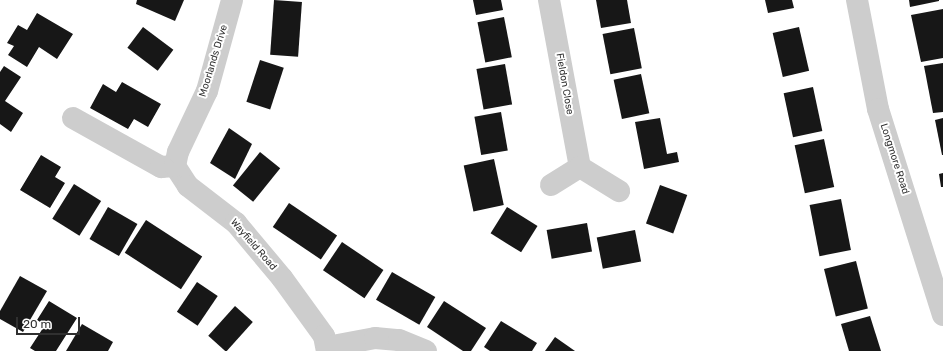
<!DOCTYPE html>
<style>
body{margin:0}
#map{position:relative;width:943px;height:351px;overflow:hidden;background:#fff;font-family:Rubik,sans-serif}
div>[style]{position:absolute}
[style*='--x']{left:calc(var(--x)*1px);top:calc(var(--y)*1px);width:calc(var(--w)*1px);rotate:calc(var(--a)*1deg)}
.building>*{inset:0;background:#171717;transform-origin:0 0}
.minor>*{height:22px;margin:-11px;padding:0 11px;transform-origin:11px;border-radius:11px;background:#cdcdcd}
span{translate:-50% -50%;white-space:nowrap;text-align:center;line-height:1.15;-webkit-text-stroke:4px #fff;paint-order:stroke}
.street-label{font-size:10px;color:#303030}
.scale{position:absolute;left:16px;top:317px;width:64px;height:18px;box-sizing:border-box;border:2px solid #303030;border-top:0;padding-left:5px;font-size:12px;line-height:14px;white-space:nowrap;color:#303030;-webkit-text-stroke:3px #fff;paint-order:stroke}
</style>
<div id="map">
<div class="building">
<div style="clip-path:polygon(137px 0,184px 0,175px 21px,136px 4px)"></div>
<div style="left:274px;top:0;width:28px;height:55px;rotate:4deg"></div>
<div style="clip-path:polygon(473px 0,501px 0,503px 10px,476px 15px)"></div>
<div style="clip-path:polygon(596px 0,627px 0,631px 23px,601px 28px)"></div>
<div style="clip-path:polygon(765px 0,792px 0,794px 8px,768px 13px)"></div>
<div style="clip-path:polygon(909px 0,939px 0,939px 1px,910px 7px)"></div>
<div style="clip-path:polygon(943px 9px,943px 58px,921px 62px,911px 15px)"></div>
<div style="clip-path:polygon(37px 13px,73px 34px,57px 59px,39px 47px,27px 67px,8px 55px,14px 46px,7px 43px,18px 25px,27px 30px)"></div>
<div style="left:504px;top:17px;width:41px;height:27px;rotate:79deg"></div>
<div style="left:143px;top:27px;width:38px;height:26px;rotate:37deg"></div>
<div style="left:799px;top:27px;width:45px;height:27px;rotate:77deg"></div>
<div style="left:634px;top:28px;width:41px;height:32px;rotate:79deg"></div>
<div style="left:260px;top:60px;width:25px;height:44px;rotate:18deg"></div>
<div style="clip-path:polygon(943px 63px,943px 112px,933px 113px,924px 66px)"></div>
<div style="left:505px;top:64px;width:41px;height:29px;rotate:80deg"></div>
<div style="clip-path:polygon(4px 66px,21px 77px,5px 101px,23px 113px,11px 132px,0 124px,0 72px)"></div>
<div style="left:641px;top:74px;width:40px;height:28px;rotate:78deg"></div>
<div style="clip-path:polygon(122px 82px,161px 104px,148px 127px,134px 119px,128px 129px,90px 108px,103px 84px,116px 92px)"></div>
<div style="left:813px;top:87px;width:45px;height:30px;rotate:78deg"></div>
<div style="left:501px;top:112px;width:39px;height:27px;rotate:80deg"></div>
<div style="clip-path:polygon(660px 118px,667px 154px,677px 152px,679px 162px,644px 169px,635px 122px)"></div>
<div style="clip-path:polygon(943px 118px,943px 155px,942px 155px,935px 120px)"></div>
<div style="clip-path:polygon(229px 128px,252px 144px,235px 179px,210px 163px)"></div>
<div style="left:824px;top:139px;width:49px;height:30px;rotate:78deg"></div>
<div style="left:260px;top:152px;width:26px;height:43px;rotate:39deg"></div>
<div style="clip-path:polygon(41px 155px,61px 167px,55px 177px,65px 183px,50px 208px,20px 190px)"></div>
<div style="left:494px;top:159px;width:47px;height:31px;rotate:78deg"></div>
<div style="clip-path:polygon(943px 173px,943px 187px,941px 187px,939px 174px)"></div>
<div style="left:74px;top:184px;width:32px;height:41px;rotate:32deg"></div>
<div style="left:660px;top:185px;width:29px;height:41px;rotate:20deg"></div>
<div style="left:841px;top:199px;width:52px;height:32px;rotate:79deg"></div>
<div style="left:289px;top:203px;width:58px;height:29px;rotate:34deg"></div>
<div style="left:108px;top:207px;width:34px;height:37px;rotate:30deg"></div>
<div style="left:507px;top:207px;width:36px;height:31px;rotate:32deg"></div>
<div style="left:146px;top:220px;width:67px;height:39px;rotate:33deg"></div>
<div style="left:587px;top:223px;width:29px;height:41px;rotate:80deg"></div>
<div style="left:635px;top:230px;width:32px;height:39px;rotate:79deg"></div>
<div style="left:342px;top:242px;width:50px;height:34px;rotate:34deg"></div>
<div style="left:856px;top:261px;width:49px;height:33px;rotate:76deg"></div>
<div style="left:392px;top:272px;width:50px;height:32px;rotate:30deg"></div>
<div style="clip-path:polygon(20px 276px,47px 291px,23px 332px,0 319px,0 311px)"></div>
<div style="left:197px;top:282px;width:25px;height:36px;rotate:34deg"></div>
<div style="clip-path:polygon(49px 301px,77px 318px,56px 351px,35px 351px,30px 348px,45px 325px,37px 320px)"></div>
<div style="clip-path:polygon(444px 301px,486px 328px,471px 351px,463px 351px,427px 327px)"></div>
<div style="left:235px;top:306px;width:24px;height:40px;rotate:42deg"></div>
<div style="clip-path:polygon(870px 316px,881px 351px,849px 351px,841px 324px)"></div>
<div style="clip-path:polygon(501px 321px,537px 343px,532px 351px,490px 351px,484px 347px)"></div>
<div style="clip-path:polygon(82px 324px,113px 342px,108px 351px,66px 351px)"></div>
<div style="clip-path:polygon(555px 337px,575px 351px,545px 351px)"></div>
</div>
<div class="minor">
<div style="--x:549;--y:0;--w:170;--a:79.5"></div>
<div style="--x:857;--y:0;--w:111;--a:79.1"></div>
<div style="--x:878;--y:109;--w:216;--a:72.5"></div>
<div style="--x:73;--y:118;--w:101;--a:29.1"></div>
<div style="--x:161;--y:167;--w:14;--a:-4"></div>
<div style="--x:175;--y:166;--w:24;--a:57"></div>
<div style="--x:188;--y:186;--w:61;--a:37.6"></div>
<div style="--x:236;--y:223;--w:72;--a:50.1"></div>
<div style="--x:282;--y:278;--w:72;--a:54.1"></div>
<div style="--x:324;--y:336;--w:15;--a:79"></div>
<div style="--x:175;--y:166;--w:14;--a:-78"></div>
<div style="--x:178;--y:152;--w:68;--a:-64.6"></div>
<div style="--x:207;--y:91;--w:94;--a:-74.6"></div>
<div style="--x:551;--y:185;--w:34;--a:-32"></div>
<div style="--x:580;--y:167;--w:46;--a:31.6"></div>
<div style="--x:327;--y:347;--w:49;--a:-10.6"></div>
<div style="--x:375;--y:338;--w:24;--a:5"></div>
<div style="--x:399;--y:340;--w:29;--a:22"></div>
</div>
<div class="street-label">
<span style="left:214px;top:61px;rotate:-73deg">Moorlands Drive</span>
<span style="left:564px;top:84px;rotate:80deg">Fieldon Close</span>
<span style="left:894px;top:159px;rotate:72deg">Longmore Road</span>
<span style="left:253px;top:245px;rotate:49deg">Wayfield Road</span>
</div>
<div class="scale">20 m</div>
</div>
